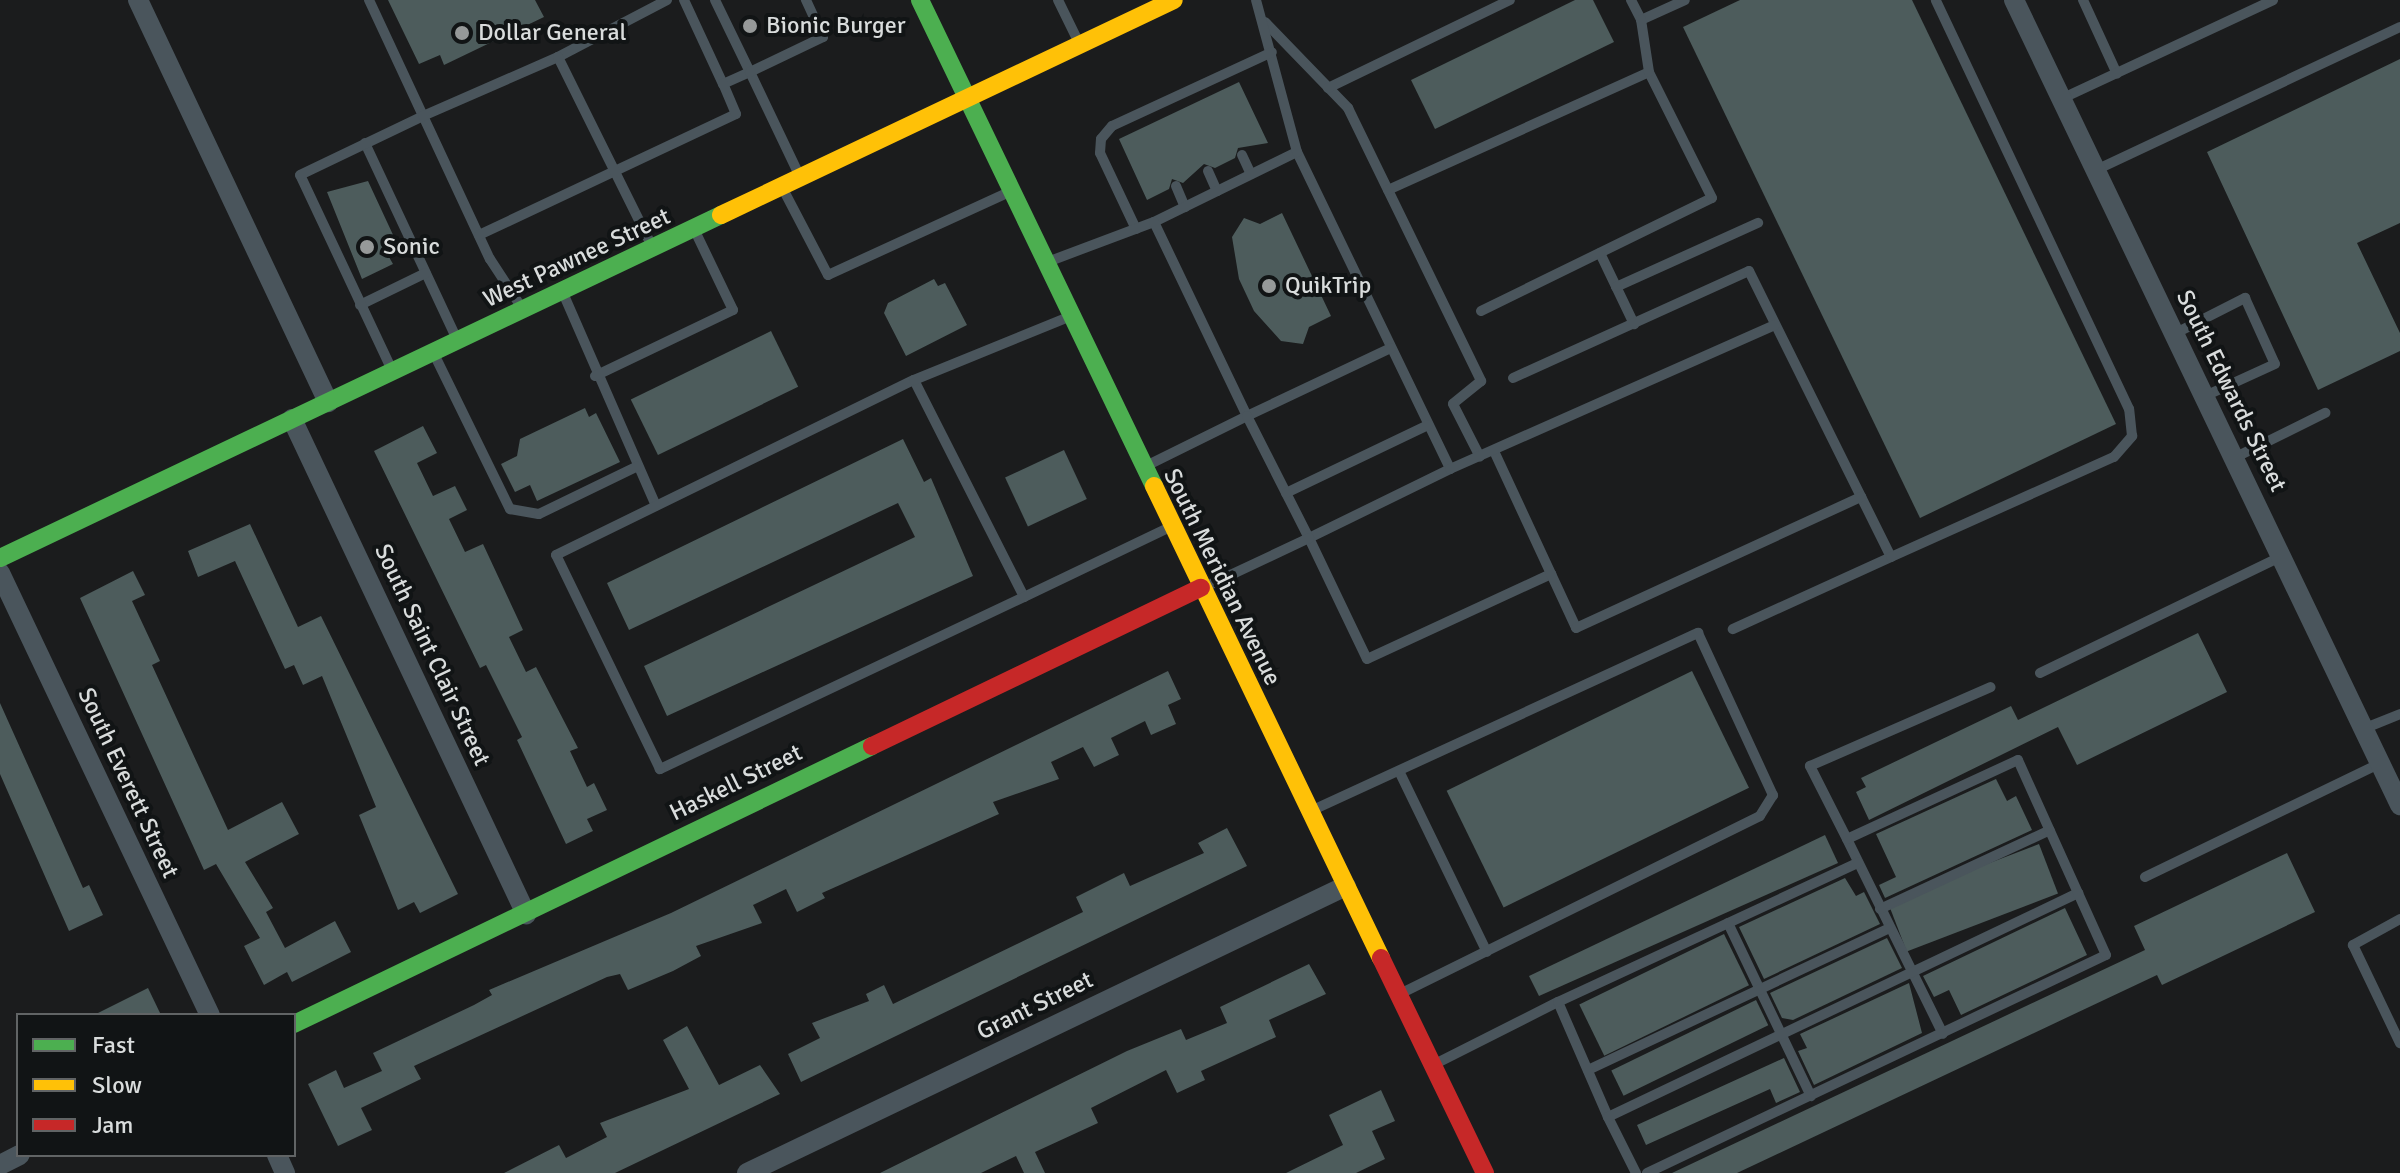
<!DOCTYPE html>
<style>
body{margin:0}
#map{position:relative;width:2400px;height:1173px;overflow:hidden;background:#1b1c1d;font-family:Signika,sans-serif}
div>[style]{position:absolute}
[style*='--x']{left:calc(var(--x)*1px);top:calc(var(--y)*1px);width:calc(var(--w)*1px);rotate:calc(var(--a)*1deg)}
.building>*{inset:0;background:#4d5c5c;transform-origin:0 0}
.lane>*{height:10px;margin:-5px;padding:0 5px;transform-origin:5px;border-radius:5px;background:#4a555c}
.street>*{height:20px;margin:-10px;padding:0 10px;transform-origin:10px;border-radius:10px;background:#4a555c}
.fast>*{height:18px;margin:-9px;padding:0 9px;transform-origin:9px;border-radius:9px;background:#4caf50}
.slow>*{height:18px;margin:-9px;padding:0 9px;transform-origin:9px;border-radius:9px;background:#ffc107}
.jam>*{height:18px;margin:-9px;padding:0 9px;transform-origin:9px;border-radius:9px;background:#c62828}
.dots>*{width:22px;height:22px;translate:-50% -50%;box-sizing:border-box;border:4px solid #111415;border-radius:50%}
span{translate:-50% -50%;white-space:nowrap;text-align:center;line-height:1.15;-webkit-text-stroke:8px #111415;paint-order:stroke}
.poi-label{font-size:24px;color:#d9dcdc}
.left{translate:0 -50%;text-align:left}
.street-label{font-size:24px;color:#d9dcdc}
.legend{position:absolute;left:16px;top:1013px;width:280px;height:144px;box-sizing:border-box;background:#111415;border:2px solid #616465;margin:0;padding:10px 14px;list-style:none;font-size:24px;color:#d9dcdc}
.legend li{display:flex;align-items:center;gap:16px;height:40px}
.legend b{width:40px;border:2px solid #616465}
</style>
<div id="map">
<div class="building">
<div style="clip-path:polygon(388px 0,535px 0,544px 17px,444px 65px,440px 55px,419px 64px)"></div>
<div style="clip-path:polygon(1575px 0,1593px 0,1614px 42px,1435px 129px,1411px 80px)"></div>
<div style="clip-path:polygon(1740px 0,1912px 0,2116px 424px,1920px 518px,1683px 27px)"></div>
<div style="clip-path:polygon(2400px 59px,2400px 223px,2357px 243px,2400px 333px,2400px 351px,2318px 390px,2207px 152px)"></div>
<div style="clip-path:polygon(1239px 82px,1268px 143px,1238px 148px,1235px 158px,1215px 168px,1204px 164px,1183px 183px,1172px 179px,1169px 189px,1147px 200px,1119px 139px)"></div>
<div style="clip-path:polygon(368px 181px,401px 252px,389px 257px,393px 264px,362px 279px,327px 192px)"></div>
<div style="clip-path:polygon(1282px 213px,1331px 316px,1309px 327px,1303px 344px,1281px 341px,1254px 311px,1239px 279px,1232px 237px,1244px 218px,1260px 224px)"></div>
<div style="clip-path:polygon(934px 279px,938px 286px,945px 283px,967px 325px,906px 356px,884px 313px,888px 303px)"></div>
<div style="left:771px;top:331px;width:62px;height:156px;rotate:64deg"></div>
<div style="clip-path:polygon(585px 408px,589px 417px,596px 413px,620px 462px,537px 501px,530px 485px,515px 492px,501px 464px,517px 456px,520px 439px)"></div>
<div style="clip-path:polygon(423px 426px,437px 453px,417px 463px,433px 496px,455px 486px,467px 510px,449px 519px,465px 552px,483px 544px,523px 630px,509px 637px,526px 672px,536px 667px,578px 748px,570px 751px,587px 787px,594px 783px,607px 810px,587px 819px,593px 831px,566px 844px,517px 740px,522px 737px,486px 665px,480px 668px,374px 451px)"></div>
<div style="clip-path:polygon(903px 439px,924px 482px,931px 478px,973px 576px,667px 716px,644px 666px,915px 537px,898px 503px,629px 630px,607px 583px)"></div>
<div style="left:1064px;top:450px;width:54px;height:65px;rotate:65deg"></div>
<div style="clip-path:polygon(250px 524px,298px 627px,321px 616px,458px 894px,420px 913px,414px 902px,398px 910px,359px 815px,376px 807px,322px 676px,303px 685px,294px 665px,285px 669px,235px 561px,198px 577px,188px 551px)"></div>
<div style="clip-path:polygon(133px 571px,145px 595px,132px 601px,160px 661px,152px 665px,228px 830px,282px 802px,299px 834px,245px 862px,273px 908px,266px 912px,285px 948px,335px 921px,351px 952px,292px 982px,287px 972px,264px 985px,244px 946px,260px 938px,216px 864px,204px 870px,80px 598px)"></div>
<div style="clip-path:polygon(2198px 633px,2227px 692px,2077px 765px,2058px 727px,1869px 820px,1856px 792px,1866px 787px,1861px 778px,2011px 706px,2018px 720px)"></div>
<div style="clip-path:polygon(1168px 671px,1181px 699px,1168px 705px,1176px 724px,1151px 735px,1145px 721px,1111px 738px,1119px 755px,1094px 767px,1083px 747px,1051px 762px,1059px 779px,993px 802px,999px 814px,822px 893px,825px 898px,797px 912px,786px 889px,753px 905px,762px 923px,696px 946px,701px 956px,673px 971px,628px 990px,620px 974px,607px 977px,414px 1066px,421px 1079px,361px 1108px,372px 1130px,338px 1146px,308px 1084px,336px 1070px,344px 1088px,382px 1071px,373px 1053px,474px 1005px,492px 995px,489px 990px,671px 913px)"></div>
<div style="left:1692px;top:671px;width:130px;height:273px;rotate:64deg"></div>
<div style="clip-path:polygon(0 703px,83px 888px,89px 885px,103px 915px,69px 931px,0 774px)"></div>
<div style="clip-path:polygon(1996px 779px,2007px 801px,2016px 796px,2032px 830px,1885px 898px,1879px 885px,1896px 877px,1876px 834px)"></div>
<div style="clip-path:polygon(1227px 828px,1247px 866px,801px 1082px,788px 1054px,820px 1038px,812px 1023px,869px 1001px,866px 994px,884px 985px,893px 1004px,1083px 912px,1076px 897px,1124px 873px,1130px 886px,1204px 853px,1198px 843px)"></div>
<div style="clip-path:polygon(1825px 835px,1838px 863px,1539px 996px,1529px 976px)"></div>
<div style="left:2039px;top:844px;width:53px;height:162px;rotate:69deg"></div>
<div style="clip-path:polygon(2287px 853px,2315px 912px,2162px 985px,2157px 975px,1737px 1173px,1672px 1173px,2145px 950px,2134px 926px)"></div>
<div style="clip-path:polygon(1845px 878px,1856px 896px,1864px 892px,1880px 924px,1764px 979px,1739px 927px)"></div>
<div style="clip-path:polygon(2065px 908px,2087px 955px,1961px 1015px,1949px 990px,1934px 997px,1923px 976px)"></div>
<div style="left:1724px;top:934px;width:57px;height:161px;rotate:64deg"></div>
<div style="clip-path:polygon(1887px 938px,1902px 968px,1793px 1020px,1782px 1018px,1770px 993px)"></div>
<div style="clip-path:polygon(1309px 964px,1326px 994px,1269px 1020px,1276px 1037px,1201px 1071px,1205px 1080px,1177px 1093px,1166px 1070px,1091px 1108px,1098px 1123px,1035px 1152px,1045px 1173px,1024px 1173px,1016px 1156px,981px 1173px,880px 1173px,1127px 1051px,1181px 1029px,1186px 1040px,1227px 1023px,1220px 1007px)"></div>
<div style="clip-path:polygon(1909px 983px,1922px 1033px,1814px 1085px,1798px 1051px,1807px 1048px,1800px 1034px)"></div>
<div style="clip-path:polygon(148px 988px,161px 1015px,94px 1015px)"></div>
<div style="left:1756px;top:1000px;width:28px;height:161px;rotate:64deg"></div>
<div style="clip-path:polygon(687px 1026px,719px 1085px,760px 1065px,780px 1094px,615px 1173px,504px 1173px,559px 1145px,566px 1158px,607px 1137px,600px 1123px,689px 1089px,663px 1040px)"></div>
<div style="clip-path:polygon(1784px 1058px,1800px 1092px,1776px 1103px,1770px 1089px,1646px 1145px,1637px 1125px)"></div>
<div style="clip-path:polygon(1381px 1090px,1395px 1121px,1372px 1131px,1385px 1159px,1356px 1173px,1286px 1173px,1343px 1145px,1329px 1115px)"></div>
</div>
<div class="lane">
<div style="--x:369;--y:0;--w:286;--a:65"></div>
<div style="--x:490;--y:259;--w:59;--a:56.9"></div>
<div style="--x:684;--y:0;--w:93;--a:65.1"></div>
<div style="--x:723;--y:84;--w:30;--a:-24"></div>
<div style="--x:750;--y:72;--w:116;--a:64.5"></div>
<div style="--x:715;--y:0;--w:80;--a:64.1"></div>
<div style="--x:750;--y:72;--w:81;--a:-25.6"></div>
<div style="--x:823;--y:37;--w:41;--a:-114.7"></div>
<div style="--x:1058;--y:0;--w:48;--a:64"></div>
<div style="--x:1631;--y:0;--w:22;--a:63"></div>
<div style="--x:1641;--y:20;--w:48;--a:-24.4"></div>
<div style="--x:2083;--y:0;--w:81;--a:65.3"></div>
<div style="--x:1265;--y:22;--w:120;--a:46"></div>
<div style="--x:1348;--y:108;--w:304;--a:64"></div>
<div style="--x:1481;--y:381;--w:36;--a:141"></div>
<div style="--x:1453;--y:404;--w:59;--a:63"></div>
<div style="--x:558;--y:57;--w:123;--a:-27.6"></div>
<div style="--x:1328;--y:88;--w:202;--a:-25.8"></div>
<div style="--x:2061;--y:99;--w:234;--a:-25"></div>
<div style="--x:365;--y:143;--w:214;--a:64.9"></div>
<div style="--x:1297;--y:152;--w:352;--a:64.2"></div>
<div style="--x:1450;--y:469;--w:157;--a:153.9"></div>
<div style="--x:1309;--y:538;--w:134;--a:64.4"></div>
<div style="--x:1367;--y:659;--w:203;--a:-24.8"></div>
<div style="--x:1242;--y:155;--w:21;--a:65"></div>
<div style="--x:2096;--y:170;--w:336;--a:-25.2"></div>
<div style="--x:1208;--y:171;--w:22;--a:66"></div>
<div style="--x:1176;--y:186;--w:23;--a:67"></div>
<div style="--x:783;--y:189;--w:97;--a:62.4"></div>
<div style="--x:828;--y:275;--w:199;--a:-24.6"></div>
<div style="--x:1388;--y:190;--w:286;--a:-24.3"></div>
<div style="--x:1154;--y:222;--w:159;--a:-26.1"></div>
<div style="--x:1297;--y:152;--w:157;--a:-105.1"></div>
<div style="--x:1136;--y:229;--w:84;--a:-115.3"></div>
<div style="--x:1100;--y:153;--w:14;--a:-86"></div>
<div style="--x:1101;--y:139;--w:17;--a:-50"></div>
<div style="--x:1112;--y:126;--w:176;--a:-24.8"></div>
<div style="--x:479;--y:235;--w:284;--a:-25.2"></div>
<div style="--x:736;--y:114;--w:33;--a:-113"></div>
<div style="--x:1600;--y:253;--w:79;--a:64.4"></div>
<div style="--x:1050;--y:261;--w:111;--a:-20.6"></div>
<div style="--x:1154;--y:222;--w:215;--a:64.4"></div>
<div style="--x:1247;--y:416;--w:159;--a:-25.3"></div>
<div style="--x:1616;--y:287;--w:156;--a:-24.3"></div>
<div style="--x:563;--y:293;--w:232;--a:66.4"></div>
<div style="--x:360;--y:305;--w:73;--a:-25.9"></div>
<div style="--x:1481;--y:311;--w:257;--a:-26.1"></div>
<div style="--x:1712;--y:198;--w:141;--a:-116.6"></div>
<div style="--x:1649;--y:72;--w:53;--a:-98.7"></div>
<div style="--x:2174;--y:334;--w:80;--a:-26.9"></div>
<div style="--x:2245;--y:298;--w:72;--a:65.6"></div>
<div style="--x:2275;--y:364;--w:77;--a:155.4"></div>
<div style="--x:434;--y:354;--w:173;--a:63.9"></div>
<div style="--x:510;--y:509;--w:29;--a:10"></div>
<div style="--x:539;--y:514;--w:110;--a:-25.9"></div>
<div style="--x:391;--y:368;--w:213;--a:-115.2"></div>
<div style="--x:300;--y:175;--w:136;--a:-25.6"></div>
<div style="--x:423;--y:116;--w:147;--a:-23.6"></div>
<div style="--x:558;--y:57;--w:211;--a:63.6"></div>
<div style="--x:595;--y:376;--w:153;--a:-25.6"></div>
<div style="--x:733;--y:310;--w:88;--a:-115.7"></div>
<div style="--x:1513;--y:378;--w:259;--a:-24.4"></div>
<div style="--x:1749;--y:271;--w:319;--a:63.6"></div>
<div style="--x:1891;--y:557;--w:174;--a:155.5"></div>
<div style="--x:914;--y:380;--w:243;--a:63.1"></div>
<div style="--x:1024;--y:597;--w:403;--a:154.7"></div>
<div style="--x:660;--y:769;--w:238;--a:-115.9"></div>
<div style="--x:556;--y:555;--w:398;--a:-26.1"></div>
<div style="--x:914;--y:380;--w:166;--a:-22.2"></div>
<div style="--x:1494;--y:451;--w:195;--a:65.1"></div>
<div style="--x:1576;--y:628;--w:314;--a:-24.7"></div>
<div style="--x:2234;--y:458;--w:102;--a:-26.3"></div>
<div style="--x:1148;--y:465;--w:110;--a:-26.3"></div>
<div style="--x:1247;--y:416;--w:137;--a:63.1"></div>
<div style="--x:1309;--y:538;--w:113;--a:154.8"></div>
<div style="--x:1450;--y:469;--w:355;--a:-23.9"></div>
<div style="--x:1286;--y:493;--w:157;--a:-25.6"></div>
<div style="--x:1891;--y:557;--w:244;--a:-24.2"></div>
<div style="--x:2114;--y:457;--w:28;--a:-49"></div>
<div style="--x:2132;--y:436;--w:27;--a:-96"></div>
<div style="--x:2129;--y:409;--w:452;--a:-115.3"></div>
<div style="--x:1024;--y:597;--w:162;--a:-25.6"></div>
<div style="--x:2040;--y:673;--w:269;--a:-25.8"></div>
<div style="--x:2363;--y:729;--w:40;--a:-22"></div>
<div style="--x:1399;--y:771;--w:201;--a:64.1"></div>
<div style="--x:1315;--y:809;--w:422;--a:-24.7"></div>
<div style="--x:1698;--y:633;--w:179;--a:65.2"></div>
<div style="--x:1773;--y:795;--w:25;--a:122"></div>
<div style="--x:1760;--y:816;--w:399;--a:153.7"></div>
<div style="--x:1847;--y:839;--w:217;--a:63.8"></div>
<div style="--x:2145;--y:877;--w:260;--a:-25.8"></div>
<div style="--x:1880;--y:909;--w:187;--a:-24.9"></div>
<div style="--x:2400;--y:919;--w:54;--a:151"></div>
<div style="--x:2353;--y:945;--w:109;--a:64.4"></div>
<div style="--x:1728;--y:923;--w:192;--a:64.4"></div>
<div style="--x:1435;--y:1064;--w:138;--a:-26.8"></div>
<div style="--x:1588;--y:1070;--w:334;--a:-25.2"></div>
<div style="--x:1608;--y:1117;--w:125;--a:-113.5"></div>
<div style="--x:1558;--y:1002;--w:331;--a:-24.9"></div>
<div style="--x:1636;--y:1173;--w:63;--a:-116.6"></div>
<div style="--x:1608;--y:1117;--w:521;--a:-25.48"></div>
<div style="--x:1647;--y:1173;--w:508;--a:-25.41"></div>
<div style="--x:2106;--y:955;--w:214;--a:-114.3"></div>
<div style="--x:2018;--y:760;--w:188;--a:155.2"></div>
<div style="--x:1847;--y:839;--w:82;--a:-116.9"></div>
<div style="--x:1810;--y:766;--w:197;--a:-23.6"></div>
</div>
<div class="street">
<div style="--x:138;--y:0;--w:445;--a:64.7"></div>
<div style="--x:2014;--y:0;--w:893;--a:64.38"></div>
<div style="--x:292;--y:419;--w:548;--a:64.7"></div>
<div style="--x:0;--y:573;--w:489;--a:64.6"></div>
<div style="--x:277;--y:1155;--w:20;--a:66"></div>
<div style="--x:0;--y:1165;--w:22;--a:-27"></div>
<div style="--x:747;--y:1173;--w:664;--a:-25.6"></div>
</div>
<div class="fast">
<div style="--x:920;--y:0;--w:539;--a:64.29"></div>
<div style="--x:0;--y:558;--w:798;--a:-25.44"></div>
<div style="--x:294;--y:1024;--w:641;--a:-25.69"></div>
</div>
<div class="slow">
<div style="--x:721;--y:215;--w:501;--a:-25.39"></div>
<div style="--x:1154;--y:486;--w:524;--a:64.32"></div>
</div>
<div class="jam">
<div style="--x:872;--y:746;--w:365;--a:-25.7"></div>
<div style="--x:1381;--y:958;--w:239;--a:64.2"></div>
</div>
<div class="dots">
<div style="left:750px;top:26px;background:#969999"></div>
<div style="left:462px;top:33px;background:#969999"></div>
<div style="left:367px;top:247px;background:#969999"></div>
<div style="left:1269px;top:286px;background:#969999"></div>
</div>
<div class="poi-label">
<span class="left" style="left:766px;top:26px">Bionic Burger</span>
<span class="left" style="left:478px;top:33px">Dollar General</span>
<span class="left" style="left:383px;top:247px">Sonic</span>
<span class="left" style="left:1285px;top:286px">QuikTrip</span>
</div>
<div class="street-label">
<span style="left:577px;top:258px;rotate:-25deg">West Pawnee Street</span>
<span style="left:2231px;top:391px;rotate:64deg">South Edwards Street</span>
<span style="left:1222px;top:577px;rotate:64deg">South Meridian Avenue</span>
<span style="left:432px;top:655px;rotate:65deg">South Saint Clair Street</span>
<span style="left:128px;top:783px;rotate:65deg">South Everett Street</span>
<span style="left:736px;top:783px;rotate:-26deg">Haskell Street</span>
<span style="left:1035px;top:1006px;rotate:-26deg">Grant Street</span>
</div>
<ul class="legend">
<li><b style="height:10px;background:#4caf50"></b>Fast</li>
<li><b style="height:10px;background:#ffc107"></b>Slow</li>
<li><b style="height:10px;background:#c62828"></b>Jam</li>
</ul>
</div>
